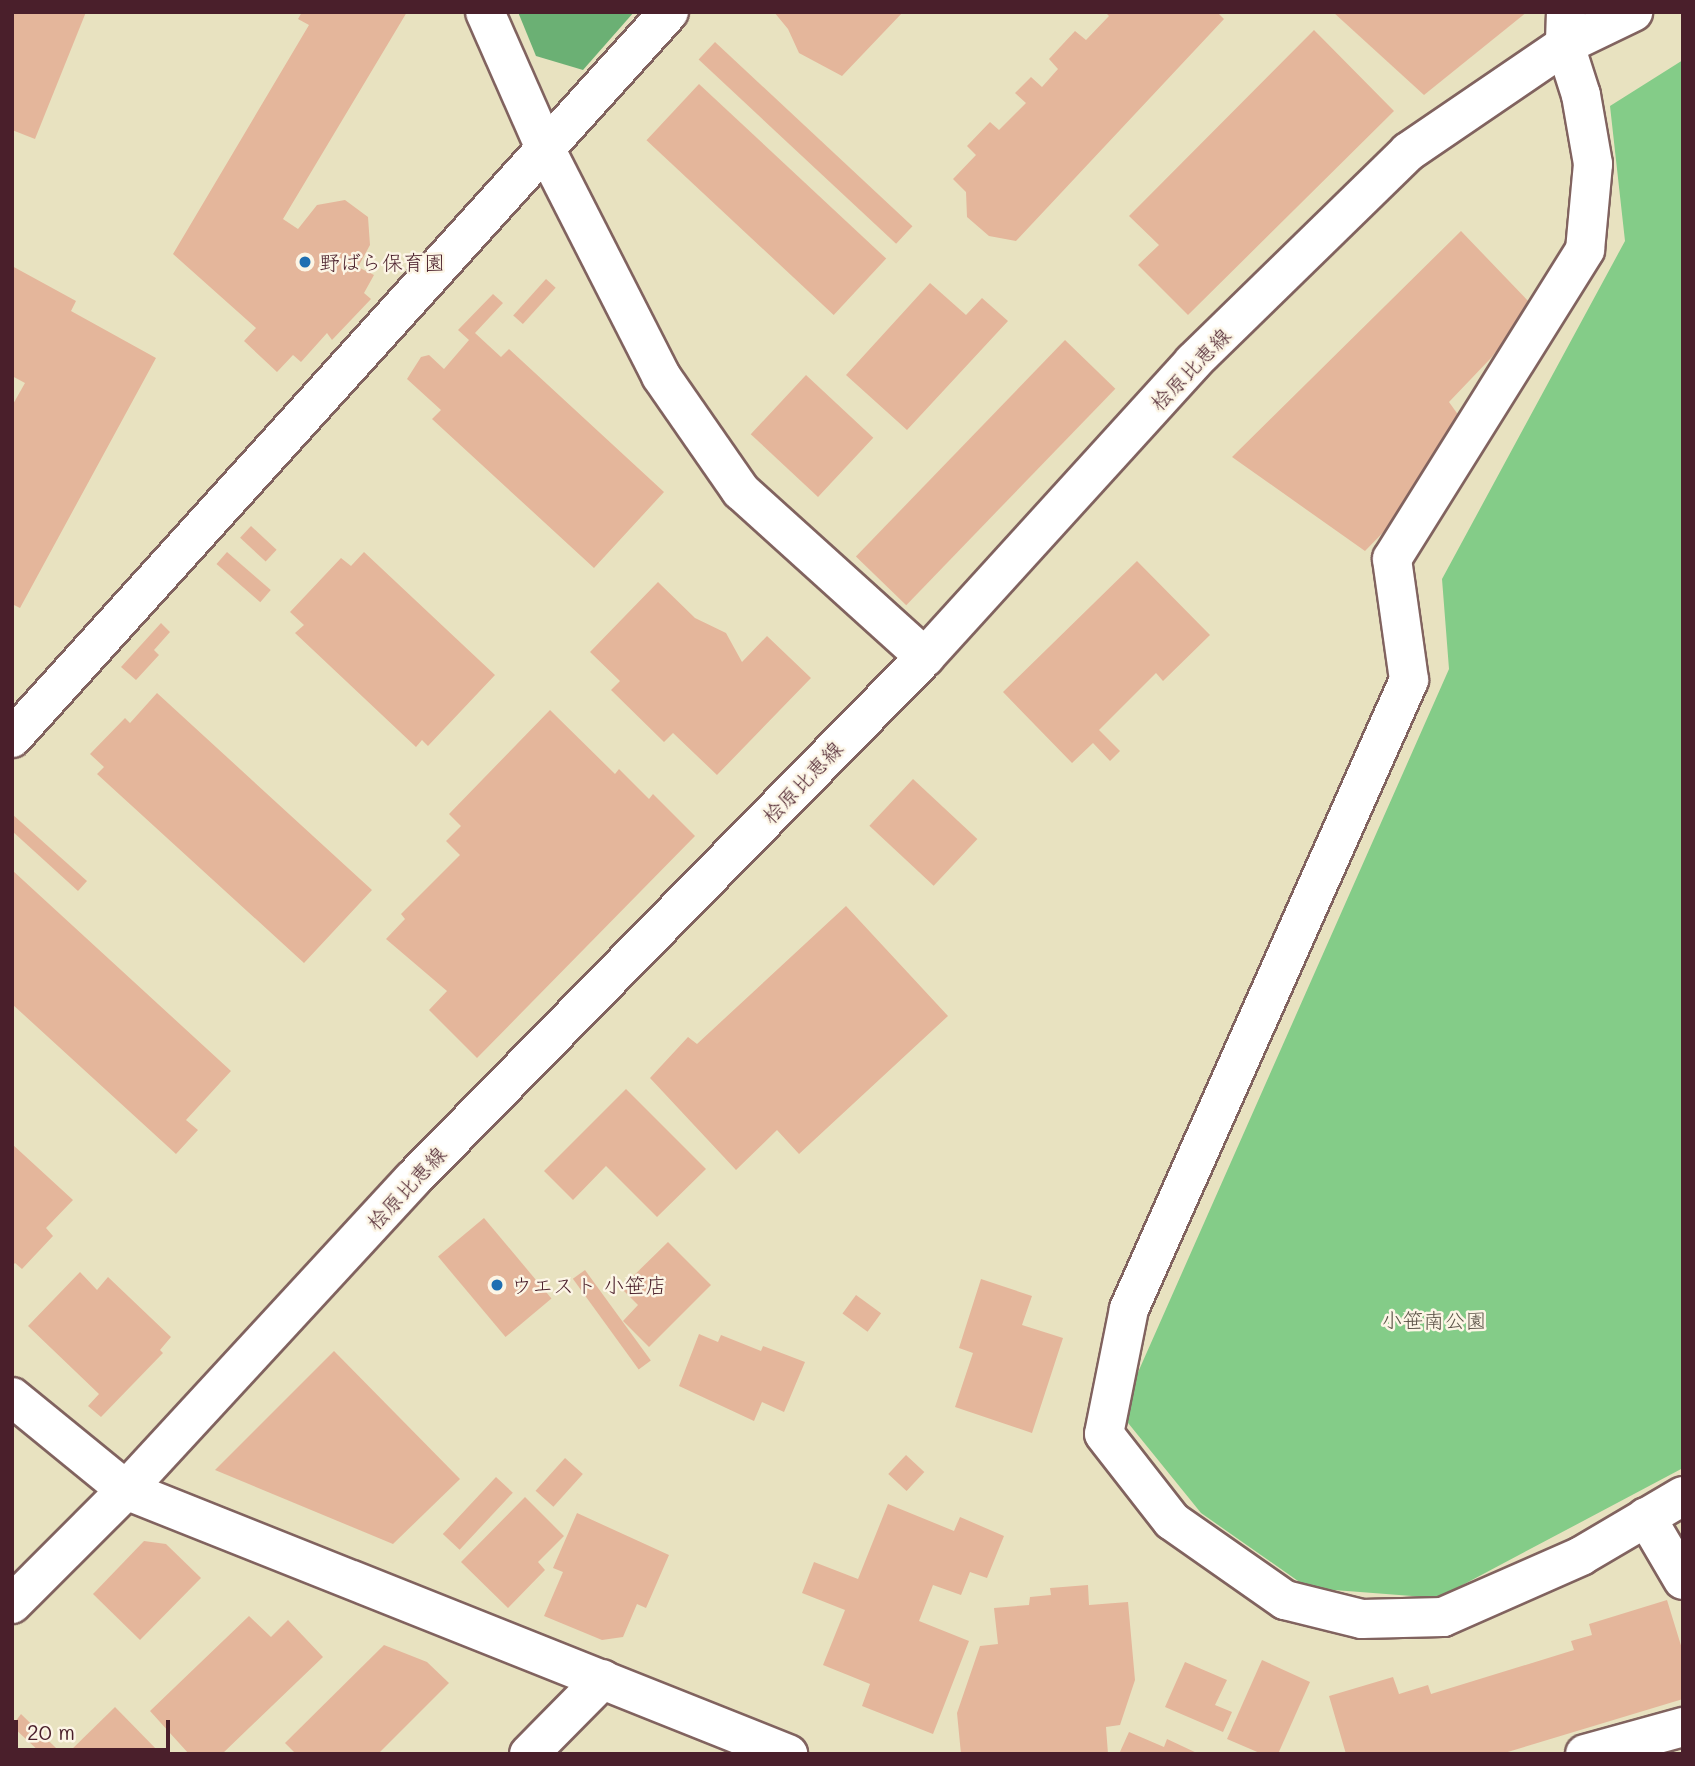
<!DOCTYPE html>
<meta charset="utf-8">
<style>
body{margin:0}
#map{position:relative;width:1695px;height:1766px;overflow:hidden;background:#e8e2c0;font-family:Mali,"Klee One",sans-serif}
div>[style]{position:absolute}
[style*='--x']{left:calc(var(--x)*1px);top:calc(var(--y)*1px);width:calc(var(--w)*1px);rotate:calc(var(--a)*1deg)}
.green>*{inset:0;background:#84cc88}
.forest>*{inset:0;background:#6bb074}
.building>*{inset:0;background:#e4b69b;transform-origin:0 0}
.roads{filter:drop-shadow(2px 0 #81635f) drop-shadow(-2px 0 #81635f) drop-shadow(0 2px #81635f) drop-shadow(0 -2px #81635f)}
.minor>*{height:38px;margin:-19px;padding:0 19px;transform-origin:19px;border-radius:19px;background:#fff}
.major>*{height:38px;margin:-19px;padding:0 19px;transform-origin:19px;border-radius:19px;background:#fff}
.dots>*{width:19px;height:19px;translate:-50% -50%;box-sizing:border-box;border:4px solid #fcf5e5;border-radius:50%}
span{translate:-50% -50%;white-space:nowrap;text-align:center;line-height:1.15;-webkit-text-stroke:5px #fcf5e5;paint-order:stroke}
.poi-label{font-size:21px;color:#4a1f2b}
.left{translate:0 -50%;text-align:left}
.street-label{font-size:21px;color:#4a1f2b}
.park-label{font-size:21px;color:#5b5347}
.frame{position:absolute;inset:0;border:14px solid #4a1f2b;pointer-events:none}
.scale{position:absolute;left:14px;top:1720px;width:156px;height:32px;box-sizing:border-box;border:4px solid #4a1f2b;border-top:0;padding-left:9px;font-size:21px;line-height:24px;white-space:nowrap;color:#4a1f2b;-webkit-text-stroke:5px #fcf5e5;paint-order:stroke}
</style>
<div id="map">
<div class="green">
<div style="clip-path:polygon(1683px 60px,1683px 1468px,1438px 1598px,1308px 1588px,1201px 1513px,1120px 1413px,1449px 669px,1442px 579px,1625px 241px,1610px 106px)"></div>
</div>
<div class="forest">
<div style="clip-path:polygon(518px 12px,634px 12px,583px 70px,536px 56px)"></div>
</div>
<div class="building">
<div style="clip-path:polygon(12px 12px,86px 12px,35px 139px,12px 130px)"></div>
<div style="clip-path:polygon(302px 12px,407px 12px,283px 219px,298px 229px,317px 205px,345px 200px,368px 217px,370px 245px,358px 267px,374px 275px,364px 293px,371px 299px,332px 340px,327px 333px,301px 362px,293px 355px,277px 372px,244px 341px,256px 328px,173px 254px,309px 25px,298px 19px)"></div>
<div style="clip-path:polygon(774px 12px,903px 12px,842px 76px,799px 53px,788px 29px)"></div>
<div style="clip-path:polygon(1105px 12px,1217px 12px,1224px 19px,1016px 241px,989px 236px,967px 217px,966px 192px,953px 179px,976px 155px,967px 146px,990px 122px,999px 130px,1026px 103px,1015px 93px,1031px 77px,1042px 87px,1058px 69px,1049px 59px,1075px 31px,1086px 40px,1109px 16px)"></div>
<div style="clip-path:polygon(1333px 12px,1527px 12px,1424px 95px)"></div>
<div style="clip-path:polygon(1314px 30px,1394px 111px,1188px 315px,1138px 265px,1159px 245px,1129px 216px)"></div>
<div style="left:715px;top:42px;width:270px;height:24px;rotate:43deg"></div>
<div style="left:699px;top:84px;width:256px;height:77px;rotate:43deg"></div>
<div style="clip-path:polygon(1461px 231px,1532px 305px,1491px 358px,1449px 402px,1459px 416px,1402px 513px,1365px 551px,1232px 457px)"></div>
<div style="clip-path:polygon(12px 266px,76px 301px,71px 311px,156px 358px,20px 608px,12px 604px,12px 406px,25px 383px,12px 376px)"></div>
<div style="left:546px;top:279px;width:13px;height:49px;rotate:42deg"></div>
<div style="clip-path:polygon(930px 283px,966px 315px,982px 298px,1008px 321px,907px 430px,846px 375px)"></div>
<div style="clip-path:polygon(493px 294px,503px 303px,475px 333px,501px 357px,509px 349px,664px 492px,594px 568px,432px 419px,441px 410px,407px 379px,421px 357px,429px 355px,444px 369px,469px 340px,458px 330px)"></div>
<div style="left:1065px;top:340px;width:70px;height:301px;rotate:44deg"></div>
<div style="left:806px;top:375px;width:92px;height:81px;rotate:43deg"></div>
<div style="left:251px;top:526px;width:35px;height:16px;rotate:43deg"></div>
<div style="left:227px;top:552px;width:58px;height:16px;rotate:41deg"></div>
<div style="clip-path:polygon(364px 552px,495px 675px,428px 746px,422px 740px,416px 747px,295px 633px,304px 625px,290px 612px,341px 558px,351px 566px)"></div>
<div style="clip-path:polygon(1137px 561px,1210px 635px,1163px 681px,1156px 673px,1099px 730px,1120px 751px,1110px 761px,1093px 743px,1072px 763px,1003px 692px)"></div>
<div style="clip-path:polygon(658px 582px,695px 618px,726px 633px,742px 662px,767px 636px,811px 678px,717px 775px,673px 733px,664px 742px,611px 690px,620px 681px,590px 652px)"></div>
<div style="clip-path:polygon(161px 623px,170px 632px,154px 650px,159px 655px,136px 680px,121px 667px)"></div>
<div style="clip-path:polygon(157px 693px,372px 890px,304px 963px,97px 774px,104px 767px,90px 754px,125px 718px,130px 723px)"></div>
<div style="clip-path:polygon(550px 710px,615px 774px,619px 769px,649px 799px,653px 794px,695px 836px,477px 1058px,429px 1010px,447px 991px,386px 939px,405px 919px,401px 914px,460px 855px,446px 841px,461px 826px,449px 814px)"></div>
<div style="left:913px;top:779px;width:88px;height:64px;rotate:43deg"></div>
<div style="clip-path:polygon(12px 814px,87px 881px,78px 891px,12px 831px)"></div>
<div style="clip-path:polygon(12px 870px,231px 1071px,186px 1120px,198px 1130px,176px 1154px,12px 1004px)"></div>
<div style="clip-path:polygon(846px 906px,948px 1016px,799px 1154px,777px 1130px,736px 1170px,650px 1078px,688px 1037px,697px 1044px)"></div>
<div style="clip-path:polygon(626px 1089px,706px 1169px,657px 1217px,606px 1166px,573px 1200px,544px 1171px)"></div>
<div style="clip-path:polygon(12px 1144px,73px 1200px,46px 1228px,53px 1236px,22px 1269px,15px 1263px,12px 1266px)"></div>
<div style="left:484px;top:1218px;width:105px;height:60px;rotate:50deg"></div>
<div style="clip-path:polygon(668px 1242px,711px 1285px,649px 1347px,623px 1321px,638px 1305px,621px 1288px)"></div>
<div style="left:585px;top:1270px;width:112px;height:15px;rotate:54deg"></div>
<div style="clip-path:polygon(80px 1272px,97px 1290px,108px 1277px,171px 1337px,160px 1350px,163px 1353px,101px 1417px,88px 1406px,99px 1394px,28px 1326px)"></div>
<div style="clip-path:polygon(981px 1279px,1032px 1296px,1022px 1325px,1063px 1338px,1032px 1433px,955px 1407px,973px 1353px,959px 1348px)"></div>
<div style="left:856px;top:1295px;width:31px;height:23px;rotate:36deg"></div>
<div style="clip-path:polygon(699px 1334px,718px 1342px,721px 1335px,761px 1351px,763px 1346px,805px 1362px,784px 1412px,762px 1402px,754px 1421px,679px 1386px)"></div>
<div style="clip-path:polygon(334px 1351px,460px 1479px,393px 1544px,215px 1470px)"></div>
<div style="left:906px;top:1455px;width:25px;height:26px;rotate:43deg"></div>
<div style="left:565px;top:1458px;width:24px;height:44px;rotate:42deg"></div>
<div style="left:496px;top:1477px;width:23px;height:78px;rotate:43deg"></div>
<div style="clip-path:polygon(525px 1497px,564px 1536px,538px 1562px,545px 1570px,508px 1608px,461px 1562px)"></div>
<div style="clip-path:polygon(888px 1504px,954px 1531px,960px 1517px,1004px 1536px,987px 1578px,970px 1572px,961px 1595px,933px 1585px,919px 1621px,969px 1641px,933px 1734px,862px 1706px,870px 1684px,823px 1665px,845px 1610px,802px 1593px,814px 1562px,858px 1579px)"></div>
<div style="clip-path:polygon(577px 1513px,669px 1555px,646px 1608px,637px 1604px,623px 1637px,602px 1640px,544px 1616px,563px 1572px,553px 1568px)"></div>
<div style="clip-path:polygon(144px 1541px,166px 1544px,201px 1578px,140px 1640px,93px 1594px)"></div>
<div style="clip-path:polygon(1088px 1585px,1089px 1605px,1128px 1602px,1135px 1680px,1120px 1725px,1106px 1727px,1108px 1754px,961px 1754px,957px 1713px,980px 1646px,998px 1644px,994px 1608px,1029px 1605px,1030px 1597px,1051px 1595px,1050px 1588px)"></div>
<div style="clip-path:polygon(1667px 1600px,1683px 1652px,1683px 1699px,1501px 1754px,1346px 1754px,1329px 1696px,1393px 1677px,1399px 1694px,1428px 1685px,1431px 1694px,1574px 1650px,1571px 1641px,1592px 1635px,1589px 1624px)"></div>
<div style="clip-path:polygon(249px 1616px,271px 1637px,288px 1620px,323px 1657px,222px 1754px,189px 1754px,150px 1711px)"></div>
<div style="clip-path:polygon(384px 1645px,427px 1662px,449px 1683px,378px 1754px,296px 1754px,285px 1743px)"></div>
<div style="clip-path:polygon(1262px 1660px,1310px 1682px,1278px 1754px,1262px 1754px,1227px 1739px)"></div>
<div style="clip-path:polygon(1185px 1662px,1227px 1680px,1215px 1705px,1232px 1712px,1223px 1732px,1165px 1707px)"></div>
<div style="clip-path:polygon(115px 1707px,161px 1754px,67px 1754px)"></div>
<div style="clip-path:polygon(21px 1714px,56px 1748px,50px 1754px,42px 1754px,12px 1726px)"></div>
<div style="clip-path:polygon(1129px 1732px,1164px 1747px,1167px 1739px,1199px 1754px,1119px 1754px)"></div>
</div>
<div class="roads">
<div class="minor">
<div style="--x:485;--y:12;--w:146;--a:66.2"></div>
<div style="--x:544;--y:146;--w:258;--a:63"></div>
<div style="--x:661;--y:376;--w:140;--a:55.2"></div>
<div style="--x:741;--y:491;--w:248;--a:42.1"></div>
<div style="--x:1566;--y:12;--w:33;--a:92"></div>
<div style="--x:1565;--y:45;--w:52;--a:72.3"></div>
<div style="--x:1581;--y:95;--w:70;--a:80.1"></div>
<div style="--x:1593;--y:164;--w:86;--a:95.3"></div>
<div style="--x:1585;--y:250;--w:364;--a:122"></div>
<div style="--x:1392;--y:559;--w:122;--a:82"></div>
<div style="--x:1409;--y:680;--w:689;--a:114"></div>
<div style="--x:1129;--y:1309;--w:127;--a:101.3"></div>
<div style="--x:1104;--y:1434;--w:110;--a:52"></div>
<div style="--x:1172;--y:1521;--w:138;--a:35"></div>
<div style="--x:1285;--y:1600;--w:79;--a:13.9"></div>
<div style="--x:1362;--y:1619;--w:81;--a:-1.4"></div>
<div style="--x:1443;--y:1617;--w:151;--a:-23.8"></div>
<div style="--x:1581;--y:1556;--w:118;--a:-30.5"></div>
<div style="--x:12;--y:738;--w:979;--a:-47.86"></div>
<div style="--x:12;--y:1397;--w:147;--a:39.2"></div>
<div style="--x:126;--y:1490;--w:713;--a:21.74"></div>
<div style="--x:1646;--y:1517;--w:73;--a:59.6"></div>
<div style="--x:529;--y:1754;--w:105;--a:-45.4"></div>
<div style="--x:1585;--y:1754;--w:102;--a:-15.4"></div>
</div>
<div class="major">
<div style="--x:12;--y:1604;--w:161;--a:-45"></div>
<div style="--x:126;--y:1490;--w:422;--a:-47.3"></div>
<div style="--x:412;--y:1180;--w:733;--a:-45.55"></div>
<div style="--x:925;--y:657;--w:399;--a:-47.7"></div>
<div style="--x:1193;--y:362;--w:301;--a:-44.3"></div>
<div style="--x:1408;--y:152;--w:190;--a:-34.3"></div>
<div style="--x:1565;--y:45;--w:76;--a:-25.9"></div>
</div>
</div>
<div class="dots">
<div style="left:305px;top:262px;background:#1f6fb2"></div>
<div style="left:497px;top:1285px;background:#1f6fb2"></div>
</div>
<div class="poi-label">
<span class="left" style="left:319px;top:262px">野ばら保育園</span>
<span class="left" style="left:511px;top:1285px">ウエスト 小笹店</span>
</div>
<div class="street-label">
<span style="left:1190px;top:369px;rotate:-46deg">桧原比恵線</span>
<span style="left:802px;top:782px;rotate:-46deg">桧原比恵線</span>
<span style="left:406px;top:1188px;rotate:-47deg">桧原比恵線</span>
</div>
<div class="park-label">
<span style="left:1434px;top:1320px">小笹南公園</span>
</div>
<div class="frame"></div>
<div class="scale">20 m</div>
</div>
